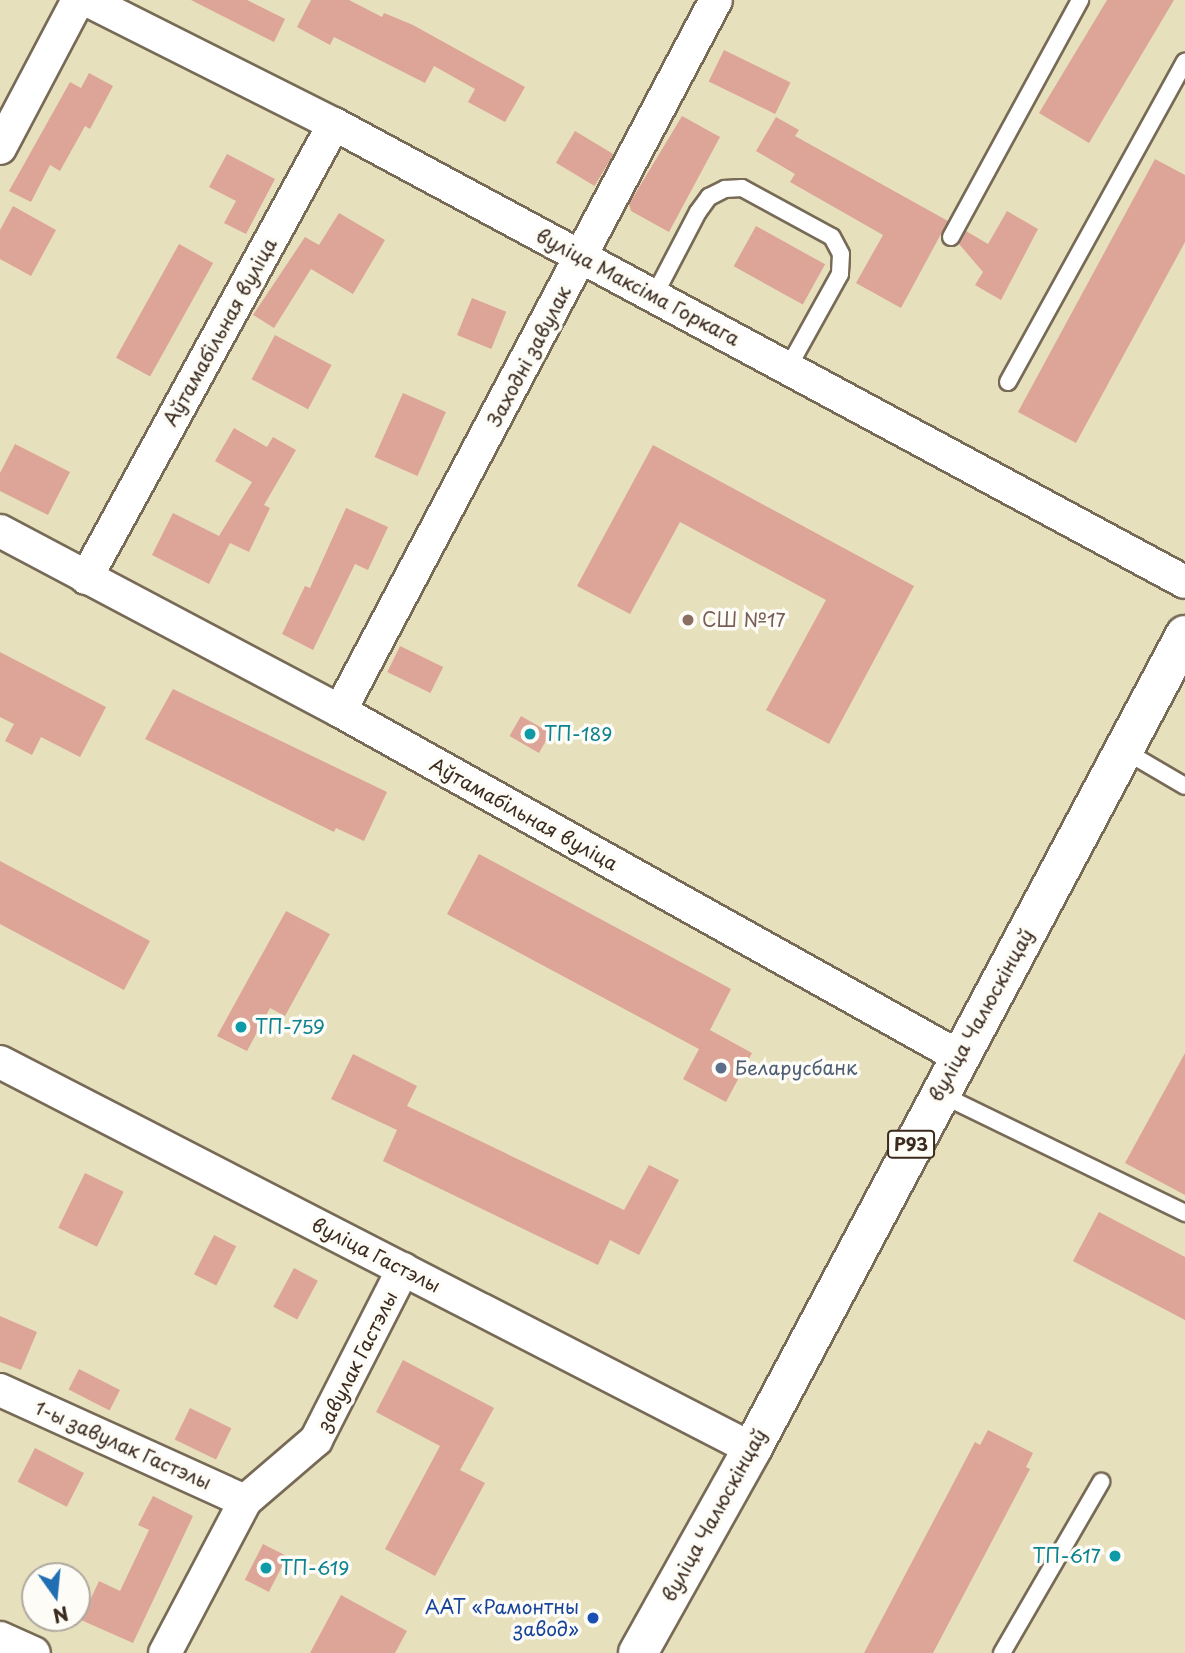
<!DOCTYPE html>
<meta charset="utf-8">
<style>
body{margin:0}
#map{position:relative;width:1185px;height:1653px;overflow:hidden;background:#e7e0bd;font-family:"Playpen Sans",sans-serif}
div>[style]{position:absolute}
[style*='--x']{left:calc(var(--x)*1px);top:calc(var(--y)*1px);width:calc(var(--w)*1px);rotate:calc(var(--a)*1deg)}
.building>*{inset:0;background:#dca598;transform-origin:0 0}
.roads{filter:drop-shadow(2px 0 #776a56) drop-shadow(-2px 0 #776a56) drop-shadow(0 2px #776a56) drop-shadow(0 -2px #776a56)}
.service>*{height:16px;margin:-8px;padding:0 8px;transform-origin:8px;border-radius:8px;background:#fff}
.minor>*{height:32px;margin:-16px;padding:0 16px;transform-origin:16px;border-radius:16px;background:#fff}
.primary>*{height:38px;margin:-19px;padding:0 19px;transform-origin:19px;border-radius:19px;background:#fff}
.dots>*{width:19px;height:19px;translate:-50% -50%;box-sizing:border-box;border:4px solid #fdfcf7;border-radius:50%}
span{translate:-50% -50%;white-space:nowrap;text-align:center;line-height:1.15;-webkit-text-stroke:7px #fdfcf7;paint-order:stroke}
.shield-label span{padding:2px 5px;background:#fdfcf7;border:2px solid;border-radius:5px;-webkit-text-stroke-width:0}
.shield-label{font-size:18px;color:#3b2a1e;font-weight:700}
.street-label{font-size:19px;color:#3b2a1e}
.education-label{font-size:19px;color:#785e54}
.left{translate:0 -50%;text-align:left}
.culture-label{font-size:19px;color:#0d838f}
.right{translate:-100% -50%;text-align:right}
.service-label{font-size:19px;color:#4e5e75}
.transit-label{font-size:19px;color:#164399}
.north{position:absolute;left:21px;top:1562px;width:70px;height:70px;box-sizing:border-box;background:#fdfcf7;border:2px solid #afa8a0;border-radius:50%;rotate:165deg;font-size:19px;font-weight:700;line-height:28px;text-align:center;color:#3b2a1e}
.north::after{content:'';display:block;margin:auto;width:24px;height:32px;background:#1f6fb2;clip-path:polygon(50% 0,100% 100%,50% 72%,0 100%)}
</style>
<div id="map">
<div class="building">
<div style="clip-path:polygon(191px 0,247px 0,285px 19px,274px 42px)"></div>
<div style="clip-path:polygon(311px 0,349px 0,382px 17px,384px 13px,413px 25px,525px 87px,505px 122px,468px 102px,475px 89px,434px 66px,425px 83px,334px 37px,330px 45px,297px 27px)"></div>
<div style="clip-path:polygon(1107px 0,1174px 0,1089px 143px,1039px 113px)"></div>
<div style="left:724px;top:50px;width:74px;height:35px;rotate:26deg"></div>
<div style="clip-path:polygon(89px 73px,113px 86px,90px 129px,85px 126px,60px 171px,50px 165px,31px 202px,9px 191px,70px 82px,81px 88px)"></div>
<div style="clip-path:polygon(682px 116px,720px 137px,669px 232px,631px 211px,629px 204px)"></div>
<div style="clip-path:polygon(776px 117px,799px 130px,795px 136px,948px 221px,901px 308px,856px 283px,883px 235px,790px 182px,795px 174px,756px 151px)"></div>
<div style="left:575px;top:131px;width:45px;height:37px;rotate:31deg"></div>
<div style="clip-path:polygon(227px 154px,275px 179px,246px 234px,224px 223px,236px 201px,209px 187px)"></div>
<div style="clip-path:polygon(1155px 159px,1185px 175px,1185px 242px,1076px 443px,1018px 412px)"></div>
<div style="clip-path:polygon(13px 206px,56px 230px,31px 276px,0 259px,0 230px)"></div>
<div style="clip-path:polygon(1007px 211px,1038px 229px,1001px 300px,975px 285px,983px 272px,959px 244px,966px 231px,988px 244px)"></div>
<div style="clip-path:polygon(339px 213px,385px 240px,353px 294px,311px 269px,274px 328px,253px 315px,305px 237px,319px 245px)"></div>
<div style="left:756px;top:226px;width:79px;height:46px;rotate:29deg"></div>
<div style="left:179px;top:244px;width:39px;height:130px;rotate:29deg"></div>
<div style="left:472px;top:298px;width:37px;height:40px;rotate:22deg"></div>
<div style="left:275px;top:335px;width:64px;height:50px;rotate:28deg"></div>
<div style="left:403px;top:393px;width:47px;height:70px;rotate:24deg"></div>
<div style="clip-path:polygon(234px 428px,267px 447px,273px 437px,296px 450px,264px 505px,270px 508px,249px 552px,230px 543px,209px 584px,152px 555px,173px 513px,219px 536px,252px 482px,215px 461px)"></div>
<div style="clip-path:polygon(15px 444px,70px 472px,48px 515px,0 491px,0 473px)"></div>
<div style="clip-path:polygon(653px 445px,914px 586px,829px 744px,766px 710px,826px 600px,680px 522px,630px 614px,577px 586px)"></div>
<div style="clip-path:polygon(346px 508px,388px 527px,368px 570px,355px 564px,313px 650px,282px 634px,305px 586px,310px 588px)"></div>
<div style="left:400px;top:646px;width:48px;height:29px;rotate:26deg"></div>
<div style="clip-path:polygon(0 652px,106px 707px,80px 757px,41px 737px,32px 755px,5px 741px,14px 724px,0 717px)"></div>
<div style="clip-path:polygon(173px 689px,387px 792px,364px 841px,336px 828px,334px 832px,145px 739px)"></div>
<div style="left:521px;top:716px;width:34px;height:23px;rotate:30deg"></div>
<div style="clip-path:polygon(479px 854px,731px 989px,710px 1030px,752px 1053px,726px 1102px,683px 1079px,699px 1049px,447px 914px)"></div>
<div style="clip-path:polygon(0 861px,150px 941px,124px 990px,0 924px)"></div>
<div style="clip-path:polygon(286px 911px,330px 934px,285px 1016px,270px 1008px,247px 1051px,217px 1036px)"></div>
<div style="clip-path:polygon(1185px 1053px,1185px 1195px,1125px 1163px)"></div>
<div style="clip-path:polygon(353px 1054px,417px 1086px,407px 1106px,624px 1210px,649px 1165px,679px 1180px,639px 1255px,610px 1240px,598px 1265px,383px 1161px,397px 1130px,331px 1099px)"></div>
<div style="left:85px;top:1173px;width:43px;height:61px;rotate:26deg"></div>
<div style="clip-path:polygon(1099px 1212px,1185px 1257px,1185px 1320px,1073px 1261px)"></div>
<div style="left:214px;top:1235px;width:25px;height:44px;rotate:27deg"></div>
<div style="left:294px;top:1268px;width:27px;height:44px;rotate:28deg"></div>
<div style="clip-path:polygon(0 1316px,37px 1332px,21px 1370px,0 1362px)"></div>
<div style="clip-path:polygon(403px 1360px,494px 1408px,460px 1470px,485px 1483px,435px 1576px,385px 1549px,440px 1446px,376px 1412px)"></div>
<div style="left:79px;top:1369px;width:46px;height:23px;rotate:27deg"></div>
<div style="left:190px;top:1408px;width:46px;height:35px;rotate:26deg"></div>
<div style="clip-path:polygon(988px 1430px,1033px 1453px,1026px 1467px,1030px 1469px,933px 1653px,864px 1653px,975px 1442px,980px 1445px)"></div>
<div style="left:35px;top:1448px;width:55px;height:38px;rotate:27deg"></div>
<div style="clip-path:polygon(153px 1496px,193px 1516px,133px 1643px,81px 1620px,99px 1581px,120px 1591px,149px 1530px,138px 1525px)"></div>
<div style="left:263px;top:1544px;width:27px;height:40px;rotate:27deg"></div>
<div style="clip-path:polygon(341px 1595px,407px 1631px,395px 1653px,310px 1653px)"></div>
</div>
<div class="roads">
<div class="service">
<div style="--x:951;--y:237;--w:270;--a:-61.4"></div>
<div style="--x:654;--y:296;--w:95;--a:-62.4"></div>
<div style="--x:698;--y:212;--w:19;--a:-54"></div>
<div style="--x:709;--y:197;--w:18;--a:-27"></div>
<div style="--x:725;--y:189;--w:17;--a:-3"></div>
<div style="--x:742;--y:188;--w:102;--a:28.6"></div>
<div style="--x:832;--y:237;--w:19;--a:62"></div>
<div style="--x:841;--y:254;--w:20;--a:93"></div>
<div style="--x:840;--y:274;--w:107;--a:119"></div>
<div style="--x:1008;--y:382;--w:366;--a:-61.1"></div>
<div style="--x:1125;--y:751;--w:69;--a:30.3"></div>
<div style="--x:938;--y:1093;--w:275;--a:25.9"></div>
<div style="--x:1002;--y:1653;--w:198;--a:-59.9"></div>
</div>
<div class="minor">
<div style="--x:87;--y:0;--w:276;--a:26.7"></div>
<div style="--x:334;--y:124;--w:966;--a:28.29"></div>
<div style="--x:0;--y:148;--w:167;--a:-62.2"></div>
<div style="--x:0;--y:531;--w:385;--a:27.9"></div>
<div style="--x:340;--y:711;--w:708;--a:29.17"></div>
<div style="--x:86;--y:578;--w:517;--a:-61.35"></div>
<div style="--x:340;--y:711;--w:804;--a:-62.13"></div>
<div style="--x:0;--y:1062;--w:846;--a:27.23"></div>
<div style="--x:0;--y:1390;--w:269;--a:24.4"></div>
<div style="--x:0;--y:1638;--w:37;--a:24"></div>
<div style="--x:165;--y:1653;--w:172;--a:-62.2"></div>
<div style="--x:245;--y:1501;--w:94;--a:-40.7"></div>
<div style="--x:316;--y:1440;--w:192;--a:-63"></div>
</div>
<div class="primary">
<div style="--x:638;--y:1653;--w:234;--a:-60.8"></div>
<div style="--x:752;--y:1449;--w:922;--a:-61.99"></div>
</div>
</div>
<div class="dots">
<div style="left:688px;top:620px;background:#8d6e63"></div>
<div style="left:530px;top:734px;background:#0f9aa8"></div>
<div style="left:241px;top:1027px;background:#0f9aa8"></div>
<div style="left:721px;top:1068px;background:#5c6f8a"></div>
<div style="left:1115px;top:1556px;background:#0f9aa8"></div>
<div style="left:266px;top:1568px;background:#0f9aa8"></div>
<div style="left:593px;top:1618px;background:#1a4fb4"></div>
</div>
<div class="shield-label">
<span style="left:911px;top:1144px">Р93</span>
</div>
<div class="street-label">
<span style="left:638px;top:287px;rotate:28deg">вуліца Максіма Горкага</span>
<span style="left:220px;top:332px;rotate:-61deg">Аўтамабільная вуліца</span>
<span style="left:529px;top:356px;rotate:-62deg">Заходні завулак</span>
<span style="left:524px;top:814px;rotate:29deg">Аўтамабільная вуліца</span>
<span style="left:981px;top:1015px;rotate:-61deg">вуліца Чалюскінцаў</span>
<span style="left:376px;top:1255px;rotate:27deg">вуліца Гастэлы</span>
<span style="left:357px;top:1361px;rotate:-63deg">завулак Гастэлы</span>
<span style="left:123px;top:1445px;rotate:24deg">1-ы завулак Гастэлы</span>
<span style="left:714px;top:1515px;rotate:-61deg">вуліца Чалюскінцаў</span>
</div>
<div class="education-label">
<span class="left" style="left:702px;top:620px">СШ №17</span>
</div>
<div class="culture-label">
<span class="left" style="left:544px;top:734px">ТП-189</span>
<span class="left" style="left:255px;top:1027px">ТП-759</span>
<span class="right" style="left:1101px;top:1556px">ТП-617</span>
<span class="left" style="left:280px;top:1568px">ТП-619</span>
</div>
<div class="service-label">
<span class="left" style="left:735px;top:1068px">Беларусбанк</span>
</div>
<div class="transit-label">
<span class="right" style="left:579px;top:1618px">ААТ «Рамонтны<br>завод»</span>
</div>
<div class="north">N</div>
</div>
